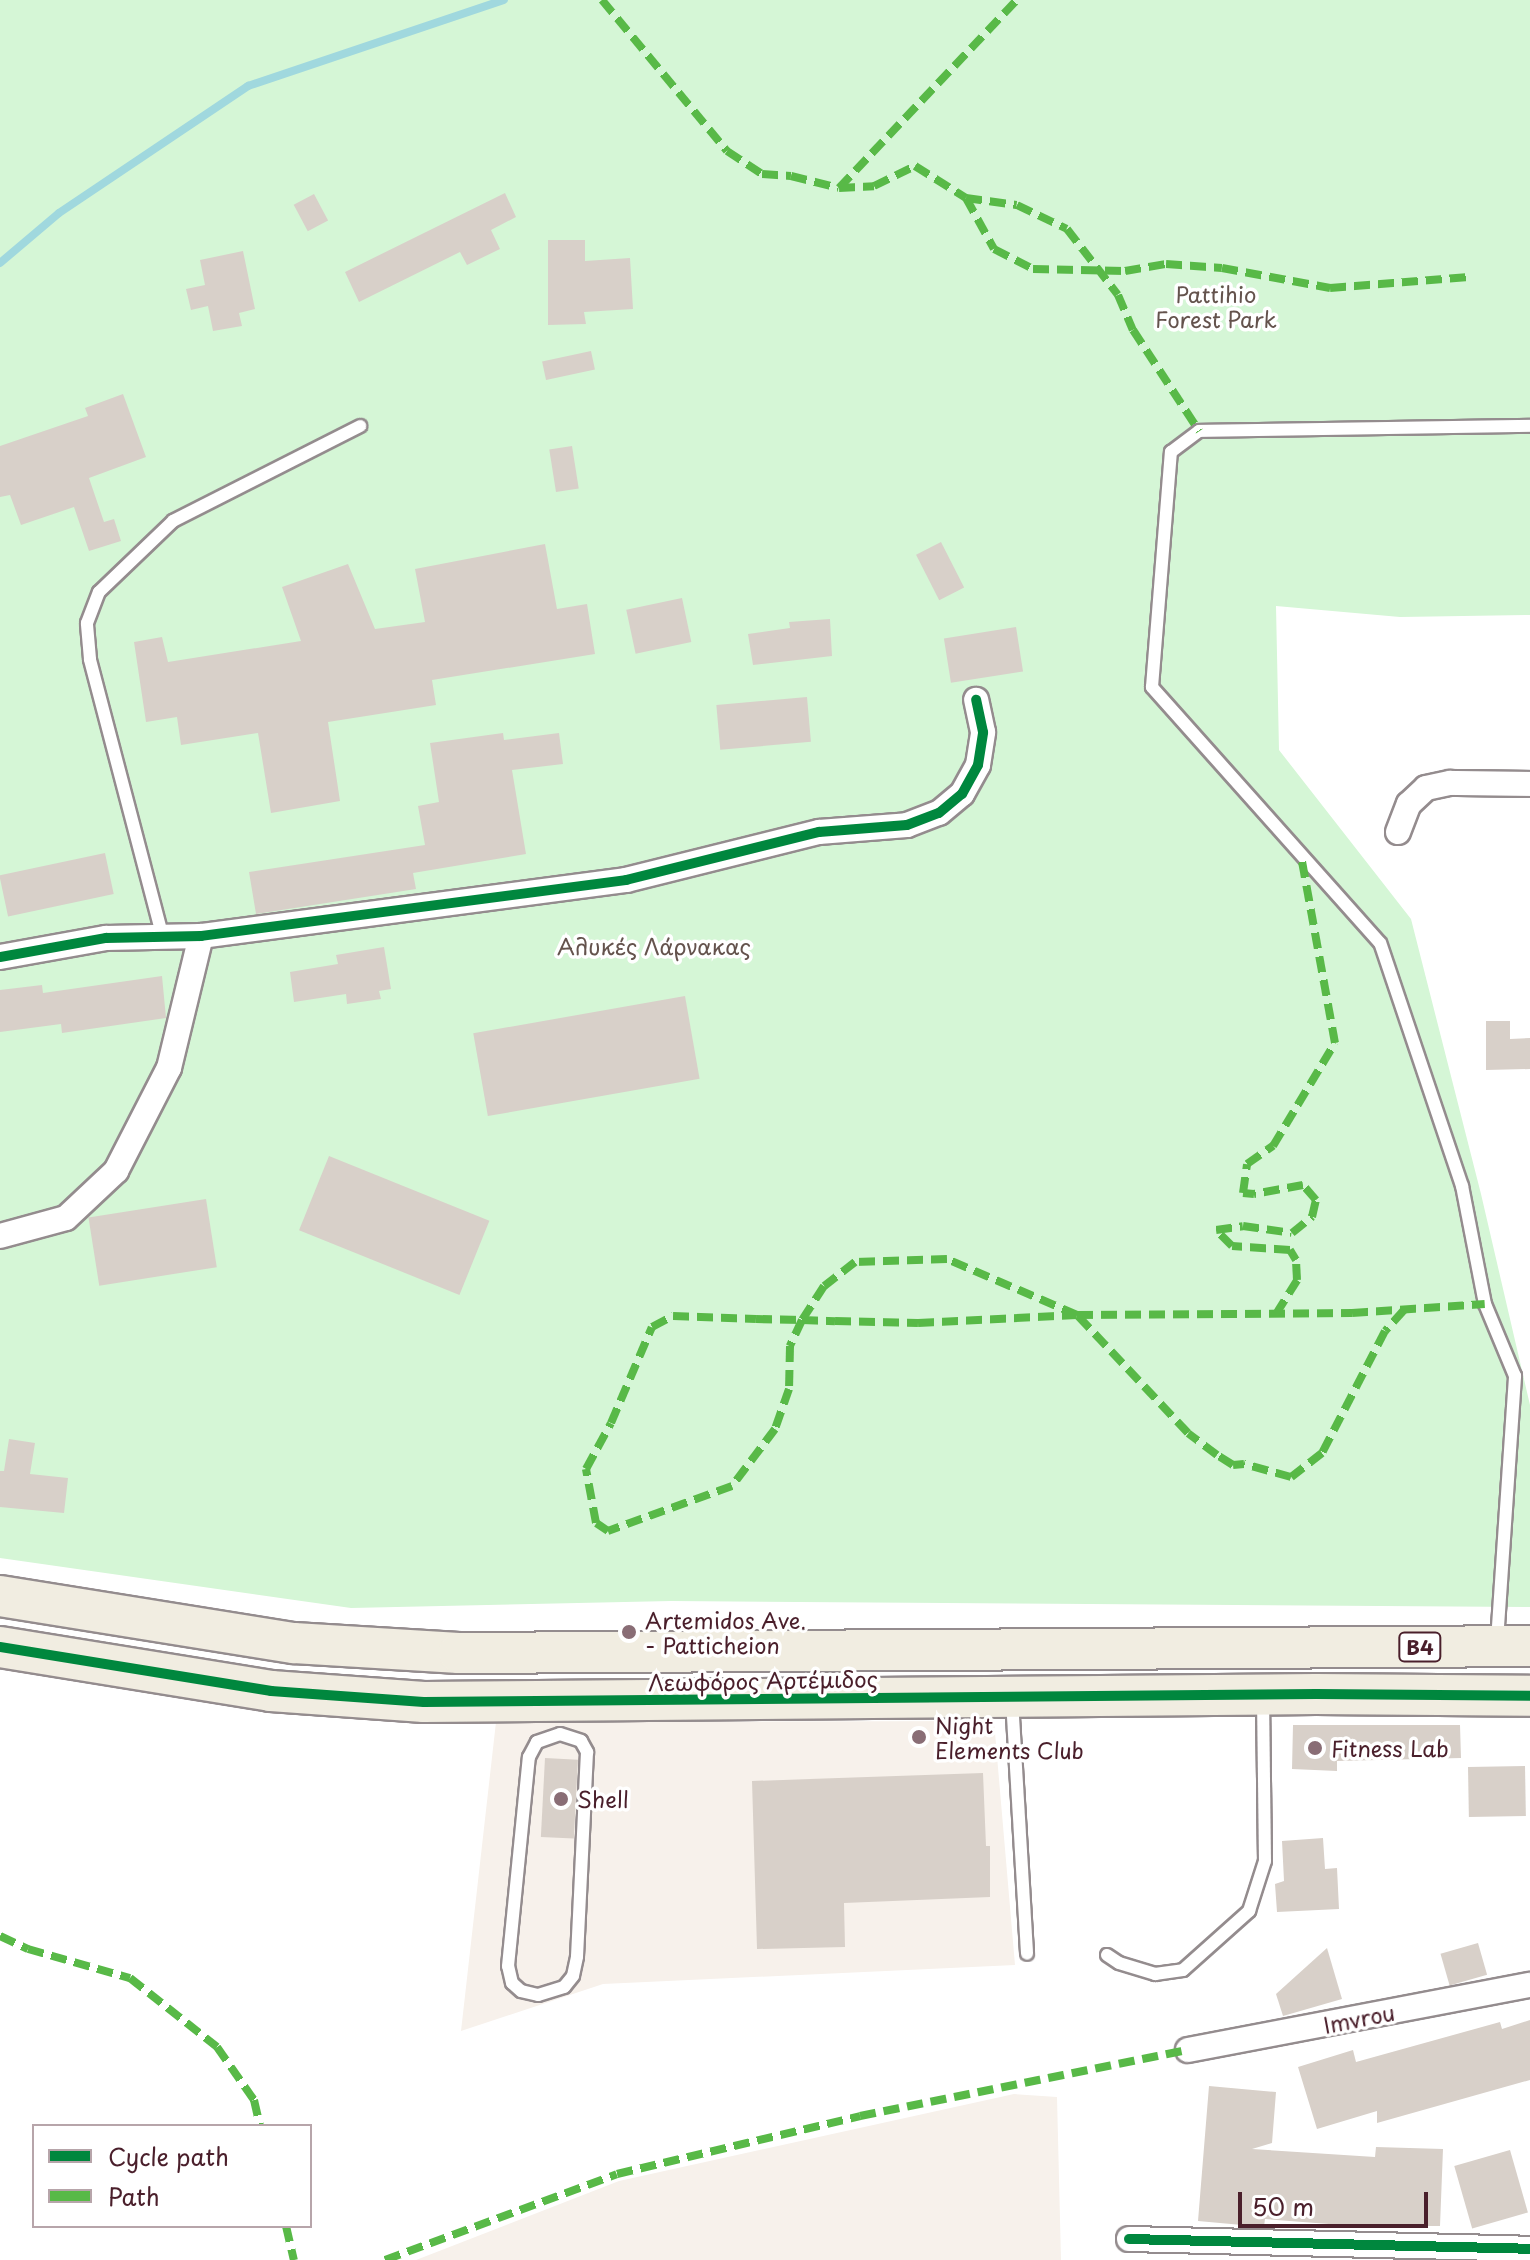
<!DOCTYPE html>
<meta charset="utf-8">
<style>
body{margin:0}
#map{position:relative;width:1530px;height:2260px;overflow:hidden;background:#fff;font-family:"Playpen Sans",sans-serif}
div>[style]{position:absolute}
[style*='--x']{left:calc(var(--x)*1px);top:calc(var(--y)*1px);width:calc(var(--w)*1px);rotate:calc(var(--a)*1deg)}
.built>*{inset:0;background:#f7f1eb}
.green>*{inset:0;background:#d5f6d6}
.stream>*{height:8px;margin:-4px;padding:0 4px;transform-origin:4px;border-radius:4px;background:#a0d8de}
.building>*{inset:0;background:#d8d0c9;transform-origin:0 0}
.roads{filter:drop-shadow(2px 0 #948c8e) drop-shadow(-2px 0 #948c8e) drop-shadow(0 2px #948c8e) drop-shadow(0 -2px #948c8e)}
.lane>*{height:12px;margin:-6px;padding:0 6px;transform-origin:6px;border-radius:6px;background:#fff}
.street>*{height:24px;margin:-12px;padding:0 12px;transform-origin:12px;border-radius:12px;background:#fff}
.primary>*{height:40px;margin:-20px;padding:0 20px;transform-origin:20px;border-radius:20px;background:#f1ede1}
.quiet>*{height:8px;margin-top:-4px;transform-origin:0;background:repeating-linear-gradient(90deg,#58b947 0 16px,transparent 0 24px)}
.cycleway>*{height:10px;margin:-5px;padding:0 5px;transform-origin:5px;border-radius:5px;background:#00873e}
.dots>*{width:22px;height:22px;translate:-50% -50%;box-sizing:border-box;border:4px solid #fff;border-radius:50%}
span{translate:-50% -50%;white-space:nowrap;text-align:center;line-height:1.15;-webkit-text-stroke:7px #fff;paint-order:stroke}
.shield-label span{padding:2px 6px;background:#fff;border:2px solid;border-radius:6px;-webkit-text-stroke-width:0}
.shield-label{font-size:20px;color:#4a1f2b;font-weight:700}
.park-label{font-size:22px;color:#64534d}
.poi-label{font-size:22px;color:#4a1f2b}
.left{translate:0 -50%;text-align:left}
.street-label{font-size:22px;color:#4a1f2b}
.legend{position:absolute;left:32px;top:2124px;width:280px;height:104px;box-sizing:border-box;background:#fff;border:2px solid #b7a5aa;margin:0;padding:10px 14px;list-style:none;font-size:24px;color:#4a1f2b}
.legend li{display:flex;align-items:center;gap:16px;height:40px}
.legend b{width:40px;border:2px solid #b7a5aa}
.scale{position:absolute;left:1238px;top:2192px;width:190px;height:36px;box-sizing:border-box;border:4px solid #4a1f2b;border-top:0;padding-left:10px;font-size:24px;line-height:28px;white-space:nowrap;color:#4a1f2b;-webkit-text-stroke:6px #fff;paint-order:stroke}
</style>
<div id="map">
<div class="built">
<div style="clip-path:polygon(994px 1721px,1015px 1965px,603px 1984px,461px 2031px,496px 1722px)"></div>
<div style="clip-path:polygon(1014px 2094px,1057px 2097px,1061px 2260px,416px 2260px,619px 2181px)"></div>
</div>
<div class="green">
<div style="clip-path:polygon(0 0,1530px 0,1530px 615px,1400px 617px,1276px 606px,1279px 750px,1411px 919px,1481px 1194px,1530px 1405px,1530px 1607px,671px 1601px,351px 1608px,0 1558px)"></div>
</div>
<div class="stream">
<div style="--x:0;--y:263;--w:77;--a:-40.3"></div>
<div style="--x:59;--y:213;--w:228;--a:-33.9"></div>
<div style="--x:248;--y:86;--w:270;--a:-18.6"></div>
</div>
<div class="building">
<div style="clip-path:polygon(505px 193px,516px 217px,491px 230px,500px 249px,467px 265px,460px 252px,359px 302px,345px 272px)"></div>
<div style="left:314px;top:194px;width:30px;height:23px;rotate:62deg"></div>
<div style="clip-path:polygon(548px 240px,585px 240px,585px 261px,630px 258px,633px 309px,584px 312px,586px 324px,548px 325px)"></div>
<div style="clip-path:polygon(243px 251px,255px 309px,239px 313px,242px 326px,213px 331px,208px 306px,191px 310px,186px 289px,205px 285px,200px 260px)"></div>
<div style="left:591px;top:351px;width:19px;height:50px;rotate:78deg"></div>
<div style="clip-path:polygon(123px 394px,146px 457px,89px 478px,104px 522px,114px 519px,121px 541px,89px 551px,74px 507px,21px 525px,10px 495px,0 497px,0 446px,88px 416px,85px 408px)"></div>
<div style="left:572px;top:446px;width:43px;height:23px;rotate:81deg"></div>
<div style="left:941px;top:542px;width:51px;height:28px;rotate:63deg"></div>
<div style="clip-path:polygon(545px 544px,557px 609px,587px 604px,595px 654px,432px 680px,436px 705px,328px 722px,340px 801px,271px 813px,258px 733px,181px 745px,177px 717px,146px 722px,134px 642px,162px 637px,168px 662px,301px 641px,282px 587px,348px 564px,375px 629px,425px 622px,415px 569px)"></div>
<div style="left:682px;top:598px;width:45px;height:57px;rotate:78deg"></div>
<div style="clip-path:polygon(830px 619px,832px 656px,753px 665px,748px 634px,790px 628px,789px 622px)"></div>
<div style="left:1016px;top:627px;width:45px;height:73px;rotate:81deg"></div>
<div style="left:807px;top:697px;width:45px;height:91px;rotate:85deg"></div>
<div style="clip-path:polygon(503px 733px,504px 740px,559px 733px,563px 764px,512px 770px,526px 854px,413px 873px,416px 889px,256px 914px,249px 872px,425px 845px,418px 806px,439px 802px,430px 743px)"></div>
<div style="left:105px;top:853px;width:42px;height:108px;rotate:78deg"></div>
<div style="clip-path:polygon(384px 947px,391px 989px,379px 991px,381px 999px,347px 1004px,346px 994px,294px 1002px,290px 972px,338px 964px,336px 955px)"></div>
<div style="clip-path:polygon(162px 976px,166px 1018px,62px 1033px,61px 1024px,0 1032px,0 990px,42px 985px,43px 993px)"></div>
<div style="left:685px;top:996px;width:84px;height:215px;rotate:80deg"></div>
<div style="clip-path:polygon(1486px 1021px,1510px 1021px,1510px 1039px,1530px 1038px,1530px 1069px,1486px 1070px)"></div>
<div style="left:329px;top:1156px;width:173px;height:80px;rotate:22deg"></div>
<div style="left:206px;top:1199px;width:69px;height:119px;rotate:81deg"></div>
<div style="clip-path:polygon(9px 1439px,35px 1443px,30px 1474px,68px 1478px,64px 1513px,0 1507px,0 1471px,4px 1471px)"></div>
<div style="clip-path:polygon(1293px 1725px,1460px 1725px,1461px 1758px,1337px 1761px,1337px 1771px,1292px 1769px)"></div>
<div style="left:545px;top:1758px;width:33px;height:79px;rotate:3deg"></div>
<div style="left:1525px;top:1766px;width:50px;height:57px;rotate:89deg"></div>
<div style="clip-path:polygon(983px 1773px,986px 1846px,990px 1846px,990px 1897px,844px 1903px,845px 1947px,757px 1949px,752px 1781px)"></div>
<div style="clip-path:polygon(1323px 1838px,1325px 1869px,1337px 1868px,1339px 1909px,1277px 1912px,1275px 1884px,1284px 1881px,1282px 1841px)"></div>
<div style="left:1478px;top:1943px;width:33px;height:39px;rotate:74deg"></div>
<div style="clip-path:polygon(1327px 1948px,1342px 1999px,1283px 2016px,1276px 1994px)"></div>
<div style="clip-path:polygon(1530px 2020px,1530px 2080px,1377px 2123px,1377px 2111px,1317px 2129px,1298px 2067px,1353px 2050px,1356px 2062px,1500px 2022px,1502px 2029px)"></div>
<div style="clip-path:polygon(1209px 2086px,1276px 2092px,1272px 2143px,1252px 2149px,1375px 2157px,1376px 2147px,1443px 2149px,1440px 2226px,1355px 2226px,1265px 2219px,1264px 2227px,1198px 2221px)"></div>
<div style="left:1510px;top:2150px;width:65px;height:58px;rotate:74deg"></div>
</div>
<div class="roads">
<div class="lane">
<div style="--x:163;--y:938;--w:288;--a:-104.7"></div>
<div style="--x:90;--y:659;--w:36;--a:-95"></div>
<div style="--x:87;--y:623;--w:33;--a:-69"></div>
<div style="--x:99;--y:592;--w:103;--a:-43.8"></div>
<div style="--x:173;--y:521;--w:210;--a:-26.9"></div>
<div style="--x:1497;--y:1641;--w:266;--a:-86.1"></div>
<div style="--x:1515;--y:1376;--w:78;--a:-112.6"></div>
<div style="--x:1485;--y:1304;--w:120;--a:-101"></div>
<div style="--x:1462;--y:1186;--w:256;--a:-108.6"></div>
<div style="--x:1380;--y:943;--w:343;--a:-131.7"></div>
<div style="--x:1152;--y:687;--w:236;--a:-85.4"></div>
<div style="--x:1171;--y:452;--w:35;--a:-37"></div>
<div style="--x:1199;--y:431;--w:331;--a:-0.9"></div>
<div style="--x:1012;--y:1700;--w:254;--a:86.6"></div>
<div style="--x:560;--y:1734;--w:22;--a:18"></div>
<div style="--x:581;--y:1741;--w:13;--a:61"></div>
<div style="--x:587;--y:1752;--w:205;--a:92.8"></div>
<div style="--x:577;--y:1957;--w:19;--a:102"></div>
<div style="--x:573;--y:1976;--w:14;--a:129"></div>
<div style="--x:564;--y:1987;--w:27;--a:163"></div>
<div style="--x:538;--y:1995;--w:17;--a:-167"></div>
<div style="--x:521;--y:1991;--w:12;--a:-138"></div>
<div style="--x:512;--y:1983;--w:17;--a:-103"></div>
<div style="--x:508;--y:1966;--w:210;--a:-84.3"></div>
<div style="--x:529;--y:1757;--w:17;--a:-62"></div>
<div style="--x:537;--y:1742;--w:24;--a:-19"></div>
<div style="--x:1107;--y:1955;--w:14;--a:34"></div>
<div style="--x:1119;--y:1963;--w:38;--a:17"></div>
<div style="--x:1155;--y:1974;--w:28;--a:-8"></div>
<div style="--x:1183;--y:1970;--w:89;--a:-41.8"></div>
<div style="--x:1249;--y:1911;--w:52;--a:-72.3"></div>
<div style="--x:1265;--y:1861;--w:163;--a:-90.7"></div>
</div>
<div class="street">
<div style="--x:1398;--y:832;--w:30;--a:-69"></div>
<div style="--x:1409;--y:804;--w:23;--a:-43"></div>
<div style="--x:1426;--y:788;--w:25;--a:-12"></div>
<div style="--x:1450;--y:783;--w:80;--a:0.7"></div>
<div style="--x:0;--y:957;--w:108;--a:-10.2"></div>
<div style="--x:106;--y:938;--w:95;--a:-1.2"></div>
<div style="--x:201;--y:936;--w:429;--a:-7.5"></div>
<div style="--x:626;--y:880;--w:199;--a:-14"></div>
<div style="--x:819;--y:832;--w:88;--a:-4.5"></div>
<div style="--x:907;--y:825;--w:34;--a:-21"></div>
<div style="--x:939;--y:813;--w:30;--a:-40"></div>
<div style="--x:962;--y:794;--w:33;--a:-61"></div>
<div style="--x:978;--y:765;--w:33;--a:-81"></div>
<div style="--x:983;--y:732;--w:33;--a:-102"></div>
<div style="--x:0;--y:1236;--w:68;--a:-15.3"></div>
<div style="--x:66;--y:1218;--w:69;--a:-43.2"></div>
<div style="--x:116;--y:1171;--w:116;--a:-62.8"></div>
<div style="--x:169;--y:1068;--w:136;--a:-76.4"></div>
<div style="--x:1188;--y:2050;--w:348;--a:-10.8"></div>
<div style="--x:1129;--y:2239;--w:401;--a:1.4"></div>
</div>
<div class="primary">
<div style="--x:0;--y:1596;--w:298;--a:9.1"></div>
<div style="--x:294;--y:1643;--w:165;--a:3.5"></div>
<div style="--x:459;--y:1653;--w:1071;--a:-0.37"></div>
<div style="--x:0;--y:1647;--w:275;--a:9.2"></div>
<div style="--x:271;--y:1691;--w:153;--a:4.1"></div>
<div style="--x:424;--y:1702;--w:892;--a:-0.51"></div>
<div style="--x:1316;--y:1694;--w:214;--a:0.5"></div>
</div>
</div>
<div class="quiet">
<div style="--x:602;--y:0;--w:196;--a:50.4"></div>
<div style="--x:727;--y:151;--w:42;--a:33.3"></div>
<div style="--x:762;--y:174;--w:29;--a:4"></div>
<div style="--x:791;--y:176;--w:49;--a:14"></div>
<div style="--x:839;--y:188;--w:35;--a:-3"></div>
<div style="--x:874;--y:186;--w:46;--a:-26"></div>
<div style="--x:915;--y:166;--w:60;--a:32.1"></div>
<div style="--x:966;--y:198;--w:51;--a:7.8"></div>
<div style="--x:1017;--y:205;--w:55;--a:25.6"></div>
<div style="--x:1067;--y:229;--w:83;--a:52.3"></div>
<div style="--x:1118;--y:295;--w:38;--a:67"></div>
<div style="--x:1133;--y:330;--w:121;--a:56.8"></div>
<div style="--x:839;--y:188;--w:259;--a:-46.6"></div>
<div style="--x:966;--y:198;--w:58;--a:61.2"></div>
<div style="--x:994;--y:249;--w:44;--a:27.1"></div>
<div style="--x:1033;--y:269;--w:92;--a:1.2"></div>
<div style="--x:1125;--y:271;--w:42;--a:-9.7"></div>
<div style="--x:1166;--y:264;--w:56;--a:4.1"></div>
<div style="--x:1222;--y:268;--w:110;--a:10.5"></div>
<div style="--x:1330;--y:288;--w:139;--a:-4.5"></div>
<div style="--x:1404;--y:1310;--w:28;--a:132"></div>
<div style="--x:1385;--y:1331;--w:137;--a:117.3"></div>
<div style="--x:1322;--y:1453;--w:39;--a:142"></div>
<div style="--x:1291;--y:1477;--w:49;--a:-164.5"></div>
<div style="--x:1244;--y:1464;--w:11;--a:175"></div>
<div style="--x:1233;--y:1465;--w:19;--a:-148"></div>
<div style="--x:1217;--y:1455;--w:36;--a:-143"></div>
<div style="--x:1188;--y:1433;--w:162;--a:-133.2"></div>
<div style="--x:1077;--y:1315;--w:142;--a:-156.7"></div>
<div style="--x:947;--y:1259;--w:92;--a:178.1"></div>
<div style="--x:855;--y:1262;--w:39;--a:142"></div>
<div style="--x:824;--y:1286;--w:40;--a:122.9"></div>
<div style="--x:802;--y:1320;--w:29;--a:115"></div>
<div style="--x:790;--y:1346;--w:43;--a:91.3"></div>
<div style="--x:789;--y:1389;--w:42;--a:109.3"></div>
<div style="--x:775;--y:1429;--w:71;--a:127"></div>
<div style="--x:732;--y:1486;--w:132;--a:160.1"></div>
<div style="--x:608;--y:1531;--w:14;--a:-146"></div>
<div style="--x:596;--y:1523;--w:55;--a:-100.5"></div>
<div style="--x:586;--y:1469;--w:52;--a:-61.5"></div>
<div style="--x:611;--y:1423;--w:104;--a:-66.9"></div>
<div style="--x:652;--y:1327;--w:24;--a:-28"></div>
<div style="--x:673;--y:1316;--w:83;--a:2.1"></div>
<div style="--x:756;--y:1319;--w:46;--a:1.2"></div>
<div style="--x:802;--y:1320;--w:33;--a:2"></div>
<div style="--x:835;--y:1321;--w:83;--a:1.4"></div>
<div style="--x:918;--y:1323;--w:159;--a:-2.9"></div>
<div style="--x:1077;--y:1315;--w:275;--a:-0.4"></div>
<div style="--x:1352;--y:1313;--w:133;--a:-3.9"></div>
<div style="--x:1276;--y:1314;--w:40;--a:-58"></div>
<div style="--x:1297;--y:1280;--w:20;--a:-93"></div>
<div style="--x:1296;--y:1260;--w:12;--a:-121"></div>
<div style="--x:1290;--y:1250;--w:58;--a:-176.1"></div>
<div style="--x:1232;--y:1246;--w:23;--a:-135"></div>
<div style="--x:1216;--y:1230;--w:27;--a:-8"></div>
<div style="--x:1243;--y:1226;--w:49;--a:8.1"></div>
<div style="--x:1292;--y:1233;--w:26;--a:-39"></div>
<div style="--x:1312;--y:1217;--w:17;--a:-77"></div>
<div style="--x:1316;--y:1200;--w:20;--a:-131"></div>
<div style="--x:1303;--y:1185;--w:50;--a:169.6"></div>
<div style="--x:1254;--y:1194;--w:11;--a:-175"></div>
<div style="--x:1243;--y:1193;--w:29;--a:-82"></div>
<div style="--x:1247;--y:1164;--w:32;--a:-35"></div>
<div style="--x:1273;--y:1146;--w:120;--a:-59"></div>
<div style="--x:1335;--y:1043;--w:191;--a:-100.3"></div>
<div style="--x:0;--y:1936;--w:31;--a:25"></div>
<div style="--x:28;--y:1949;--w:106;--a:15.9"></div>
<div style="--x:130;--y:1978;--w:111;--a:38.4"></div>
<div style="--x:217;--y:2047;--w:65;--a:55.1"></div>
<div style="--x:254;--y:2100;--w:27;--a:77"></div>
<div style="--x:286;--y:2226;--w:35;--a:77"></div>
<div style="--x:385;--y:2260;--w:247;--a:-20.3"></div>
<div style="--x:617;--y:2174;--w:250;--a:-13.4"></div>
<div style="--x:860;--y:2116;--w:335;--a:-11.4"></div>
</div>
<div class="cycleway">
<div style="--x:0;--y:957;--w:108;--a:-10.2"></div>
<div style="--x:106;--y:938;--w:95;--a:-1.2"></div>
<div style="--x:201;--y:936;--w:429;--a:-7.5"></div>
<div style="--x:626;--y:880;--w:199;--a:-14"></div>
<div style="--x:819;--y:832;--w:88;--a:-4.5"></div>
<div style="--x:907;--y:825;--w:34;--a:-21"></div>
<div style="--x:939;--y:813;--w:30;--a:-40"></div>
<div style="--x:962;--y:794;--w:33;--a:-61"></div>
<div style="--x:978;--y:765;--w:33;--a:-81"></div>
<div style="--x:983;--y:732;--w:33;--a:-102"></div>
<div style="--x:0;--y:1647;--w:275;--a:9.2"></div>
<div style="--x:271;--y:1691;--w:153;--a:4.1"></div>
<div style="--x:424;--y:1702;--w:892;--a:-0.51"></div>
<div style="--x:1316;--y:1694;--w:214;--a:0.5"></div>
<div style="--x:1129;--y:2239;--w:401;--a:1.4"></div>
</div>
<div class="dots">
<div style="left:629px;top:1632px;background:#896d75"></div>
<div style="left:919px;top:1737px;background:#896d75"></div>
<div style="left:1315px;top:1748px;background:#896d75"></div>
<div style="left:561px;top:1799px;background:#896d75"></div>
</div>
<div class="shield-label">
<span style="left:1420px;top:1647px">B4</span>
</div>
<div class="park-label">
<span style="left:1216px;top:306px">Pattihio<br>Forest Park</span>
<span style="left:654px;top:946px">Αλυκές Λάρνακας</span>
</div>
<div class="poi-label">
<span class="left" style="left:645px;top:1632px">Artemidos Ave.<br>- Patticheion</span>
<span class="left" style="left:935px;top:1737px">Night<br>Elements Club</span>
<span class="left" style="left:1331px;top:1748px">Fitness Lab</span>
<span class="left" style="left:577px;top:1799px">Shell</span>
</div>
<div class="street-label">
<span style="left:763px;top:1680px;rotate:-1deg">Λεωφόρος Αρτέμιδος</span>
<span style="left:1359px;top:2018px;rotate:-11deg">Imvrou</span>
</div>
<ul class="legend">
<li><b style="height:10px;background:#00873e"></b>Cycle path</li>
<li><b style="height:10px;background:#58b947"></b>Path</li>
</ul>
<div class="scale">50 m</div>
</div>
